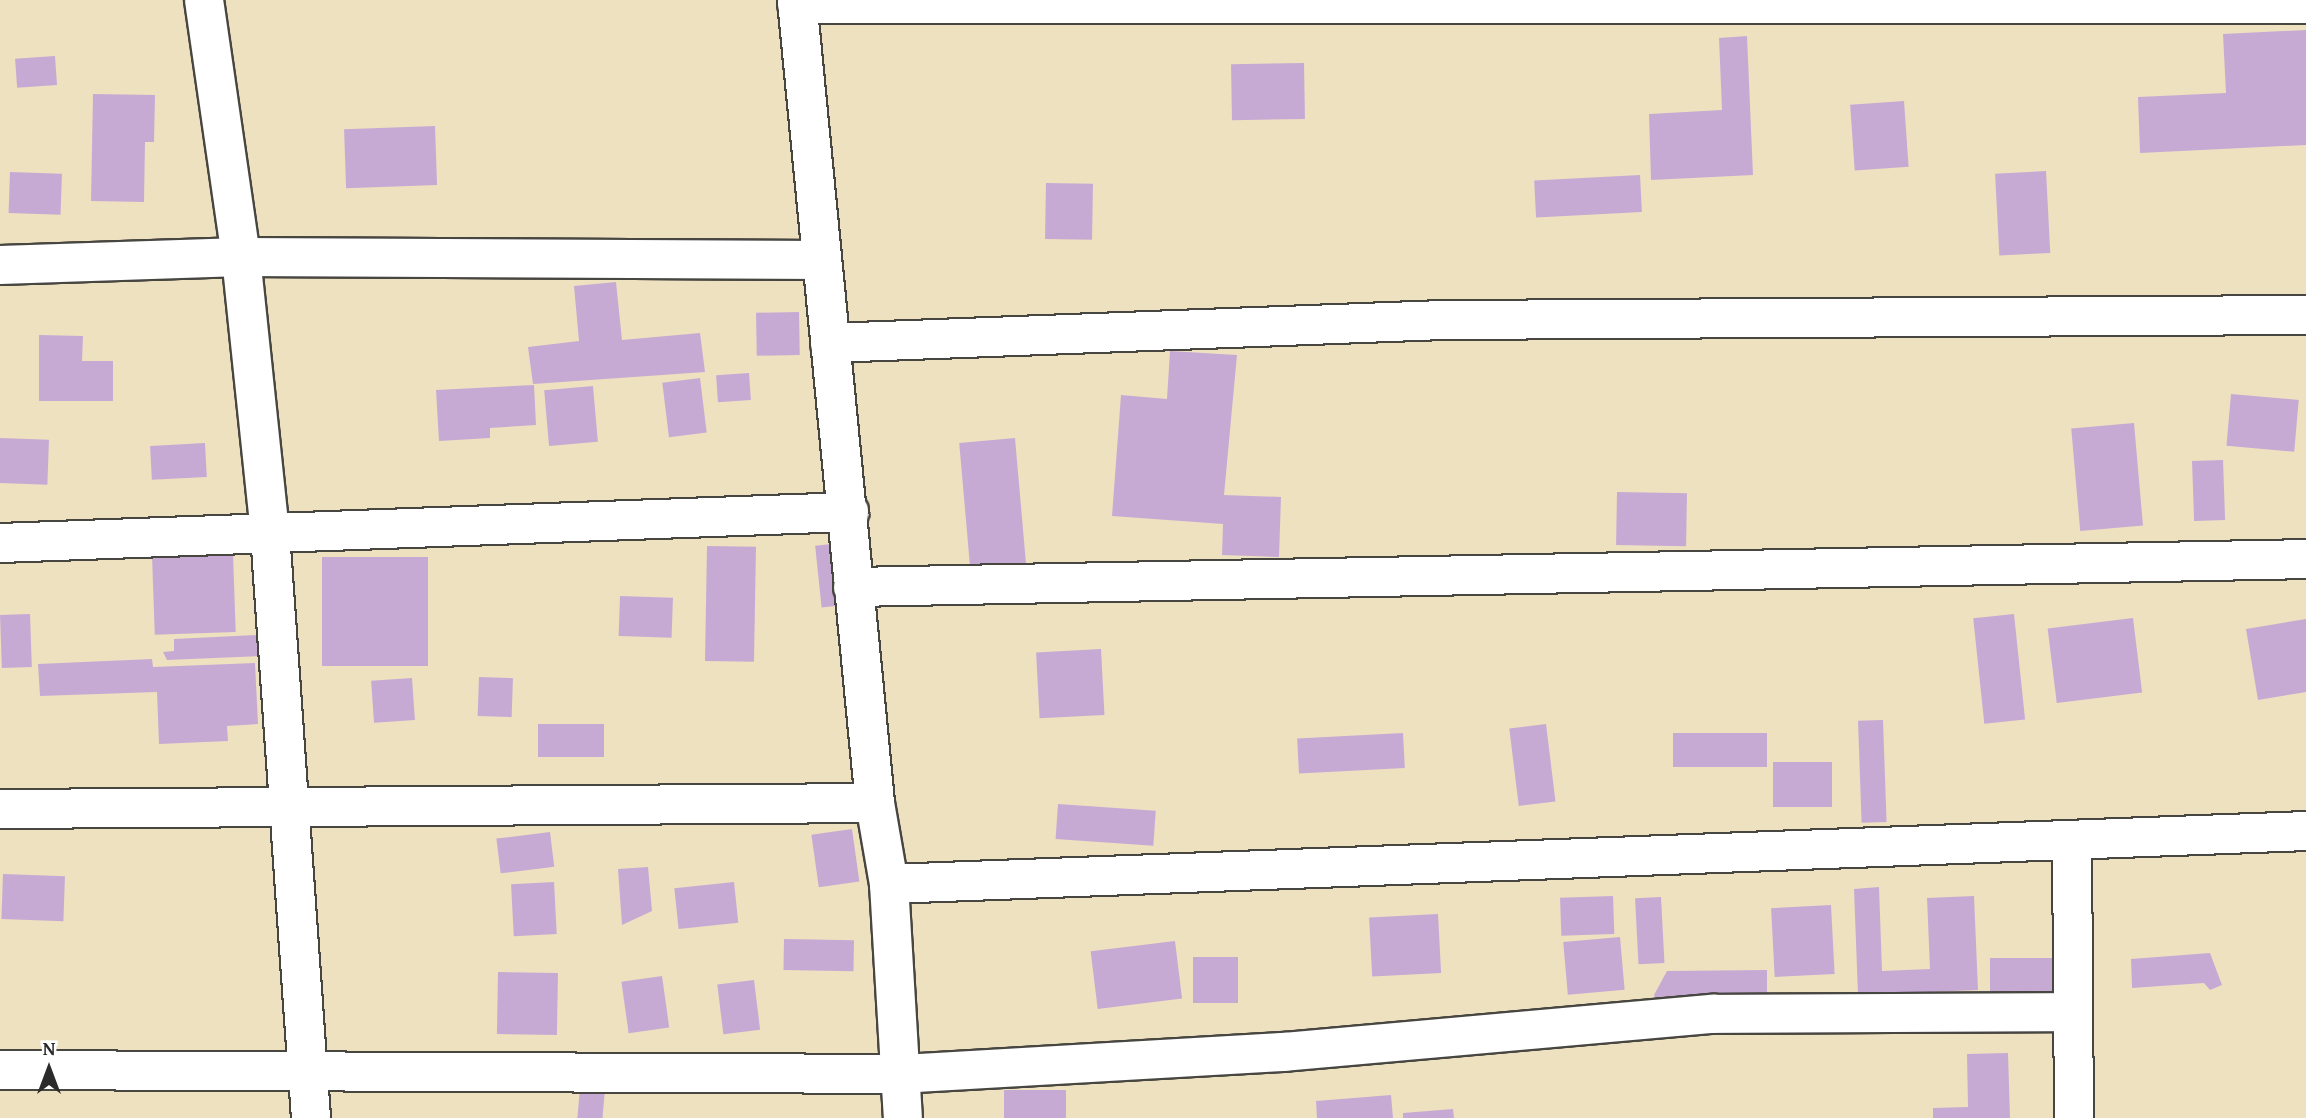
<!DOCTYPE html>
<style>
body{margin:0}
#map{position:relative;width:2306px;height:1118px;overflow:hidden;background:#eee1c0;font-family:"Gentium Book Plus",serif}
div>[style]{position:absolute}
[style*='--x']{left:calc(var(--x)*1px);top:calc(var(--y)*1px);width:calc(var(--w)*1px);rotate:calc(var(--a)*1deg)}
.building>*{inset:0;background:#c7aad4;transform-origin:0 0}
.roads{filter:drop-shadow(2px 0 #484641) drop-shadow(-2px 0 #484641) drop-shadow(0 2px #484641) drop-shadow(0 -2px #484641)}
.minor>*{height:38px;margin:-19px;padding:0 19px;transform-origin:19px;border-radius:19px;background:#fff}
span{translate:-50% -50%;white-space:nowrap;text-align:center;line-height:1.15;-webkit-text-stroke:5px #fff;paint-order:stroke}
.north{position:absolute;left:14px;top:1034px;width:70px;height:70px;-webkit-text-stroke:5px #fff;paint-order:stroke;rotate:0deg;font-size:19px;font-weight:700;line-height:28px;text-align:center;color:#2b2b2b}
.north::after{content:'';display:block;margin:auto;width:24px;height:32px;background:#2b2b2b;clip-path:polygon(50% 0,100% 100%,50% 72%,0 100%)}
</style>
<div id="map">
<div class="building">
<div style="clip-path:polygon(2306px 30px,2306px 145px,2140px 153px,2138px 97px,2226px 93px,2223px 34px)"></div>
<div style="clip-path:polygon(1747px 36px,1753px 175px,1651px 180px,1649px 114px,1722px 110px,1719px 38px)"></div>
<div style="left:55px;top:56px;width:29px;height:40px;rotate:86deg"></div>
<div style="left:1304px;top:63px;width:56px;height:73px;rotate:89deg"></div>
<div style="clip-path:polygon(93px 94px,155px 95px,154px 142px,145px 142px,144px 202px,91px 201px)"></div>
<div style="left:1904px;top:101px;width:66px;height:54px;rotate:86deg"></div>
<div style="left:435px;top:126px;width:59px;height:91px;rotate:88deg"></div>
<div style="left:2046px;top:171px;width:82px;height:51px;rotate:87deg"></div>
<div style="left:10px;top:172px;width:52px;height:41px;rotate:2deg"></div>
<div style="left:1640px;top:175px;width:37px;height:106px;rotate:87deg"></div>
<div style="left:1046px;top:183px;width:47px;height:56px;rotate:1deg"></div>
<div style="clip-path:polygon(616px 282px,622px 340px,700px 333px,705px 372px,533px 384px,528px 347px,579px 341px,574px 286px)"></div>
<div style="left:799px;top:312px;width:43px;height:43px;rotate:89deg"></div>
<div style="clip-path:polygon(39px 335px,83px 336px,82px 361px,113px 361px,113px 401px,39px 401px)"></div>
<div style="clip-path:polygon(1170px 351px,1237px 355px,1224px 495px,1281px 497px,1279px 557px,1222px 555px,1223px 524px,1112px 516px,1121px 395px,1167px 399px)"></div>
<div style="left:749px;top:373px;width:27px;height:33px;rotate:86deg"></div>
<div style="left:700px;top:378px;width:55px;height:38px;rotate:83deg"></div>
<div style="clip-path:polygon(534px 385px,536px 425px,490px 428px,490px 438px,439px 441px,436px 390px)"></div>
<div style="left:593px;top:386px;width:56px;height:49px;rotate:85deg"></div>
<div style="left:2231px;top:394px;width:68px;height:52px;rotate:5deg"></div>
<div style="left:2134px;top:423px;width:103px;height:63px;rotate:85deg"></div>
<div style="left:0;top:438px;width:49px;height:45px;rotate:2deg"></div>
<div style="left:1015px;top:438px;width:126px;height:56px;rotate:85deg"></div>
<div style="left:205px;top:443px;width:34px;height:55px;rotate:87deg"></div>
<div style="left:2223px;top:460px;width:60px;height:31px;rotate:88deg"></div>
<div style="left:1617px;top:492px;width:70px;height:53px;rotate:1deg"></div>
<div style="left:841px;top:543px;width:62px;height:26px;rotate:84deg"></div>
<div style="left:707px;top:546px;width:49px;height:115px;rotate:1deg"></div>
<div style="left:233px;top:554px;width:78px;height:81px;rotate:88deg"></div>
<div style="left:428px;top:557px;width:109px;height:106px;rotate:90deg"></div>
<div style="left:620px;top:596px;width:53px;height:40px;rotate:2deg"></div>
<div style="left:30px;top:614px;width:53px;height:30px;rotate:88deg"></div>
<div style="left:2014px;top:614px;width:106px;height:41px;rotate:84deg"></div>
<div style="left:2133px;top:618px;width:75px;height:86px;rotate:83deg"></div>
<div style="clip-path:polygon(2306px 619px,2306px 692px,2258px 700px,2246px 629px)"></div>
<div style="clip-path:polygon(258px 635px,259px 656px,167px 660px,163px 652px,174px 651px,174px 639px)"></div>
<div style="left:1101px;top:649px;width:66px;height:65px;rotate:87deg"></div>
<div style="clip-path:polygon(152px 659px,153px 667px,255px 663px,258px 724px,227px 726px,228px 741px,159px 744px,157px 692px,40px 696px,38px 664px)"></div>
<div style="left:479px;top:677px;width:34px;height:39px;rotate:2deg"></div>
<div style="left:412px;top:678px;width:42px;height:41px;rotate:86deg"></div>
<div style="left:1883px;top:720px;width:102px;height:25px;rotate:88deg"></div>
<div style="left:538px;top:724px;width:66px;height:33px"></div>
<div style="left:1546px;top:724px;width:78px;height:37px;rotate:83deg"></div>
<div style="left:1403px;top:733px;width:35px;height:106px;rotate:87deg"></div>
<div style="left:1673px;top:733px;width:94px;height:34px"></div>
<div style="left:1773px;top:762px;width:59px;height:45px"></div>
<div style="left:1058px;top:804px;width:98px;height:35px;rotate:4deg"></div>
<div style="left:852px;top:829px;width:53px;height:41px;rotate:82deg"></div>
<div style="left:550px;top:832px;width:35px;height:54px;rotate:83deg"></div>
<div style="clip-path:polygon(648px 867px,652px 911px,622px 925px,618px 869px)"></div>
<div style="left:3px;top:874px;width:62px;height:45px;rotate:2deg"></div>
<div style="left:554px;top:882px;width:52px;height:43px;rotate:87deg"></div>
<div style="left:734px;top:882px;width:41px;height:60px;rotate:84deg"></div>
<div style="clip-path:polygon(1879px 887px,1882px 971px,1930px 969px,1927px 898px,1974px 896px,1978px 990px,1858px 995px,1854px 889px)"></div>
<div style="left:1613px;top:896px;width:38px;height:53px;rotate:88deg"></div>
<div style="left:1661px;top:897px;width:66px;height:26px;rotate:87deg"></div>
<div style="left:1831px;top:905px;width:69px;height:60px;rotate:87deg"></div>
<div style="left:1438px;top:914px;width:59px;height:69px;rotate:87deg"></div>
<div style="left:1620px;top:937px;width:53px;height:57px;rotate:85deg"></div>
<div style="left:784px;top:939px;width:70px;height:31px;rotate:1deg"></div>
<div style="left:1175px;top:941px;width:58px;height:85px;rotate:83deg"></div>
<div style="clip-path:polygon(2210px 953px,2222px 985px,2210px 990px,2204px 983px,2132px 988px,2131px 959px)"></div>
<div style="left:1193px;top:957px;width:45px;height:46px"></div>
<div style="left:2065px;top:958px;width:37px;height:75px;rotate:90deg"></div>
<div style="clip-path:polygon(1767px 970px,1767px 1005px,1660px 1007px,1654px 995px,1667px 971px)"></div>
<div style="left:498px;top:972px;width:60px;height:62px;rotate:1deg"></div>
<div style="left:662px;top:976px;width:52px;height:41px;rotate:82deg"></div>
<div style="left:754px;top:980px;width:50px;height:37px;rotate:83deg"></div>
<div style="clip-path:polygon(2008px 1053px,2010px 1118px,1933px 1118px,1933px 1108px,1968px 1107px,1967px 1054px)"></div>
<div style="left:580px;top:1088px;width:25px;height:30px;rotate:5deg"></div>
<div style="left:1066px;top:1090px;width:28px;height:62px;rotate:90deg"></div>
<div style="clip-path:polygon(1391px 1095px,1393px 1118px,1317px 1118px,1316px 1101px)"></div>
<div style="clip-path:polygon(1453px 1109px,1454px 1118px,1403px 1118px,1403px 1113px)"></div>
</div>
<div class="roads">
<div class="minor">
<div style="--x:204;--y:0;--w:260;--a:81.8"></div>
<div style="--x:241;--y:257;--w:278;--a:84"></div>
<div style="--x:270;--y:533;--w:586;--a:85.99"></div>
<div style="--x:797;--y:0;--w:807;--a:84.45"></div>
<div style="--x:875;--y:803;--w:82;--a:80.2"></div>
<div style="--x:889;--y:884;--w:234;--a:86.6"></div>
<div style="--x:797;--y:4;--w:1509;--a:0"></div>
<div style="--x:0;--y:265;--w:241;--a:-1.9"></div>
<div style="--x:241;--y:257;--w:581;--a:0.3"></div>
<div style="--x:830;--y:343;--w:612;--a:-2.15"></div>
<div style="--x:1442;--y:320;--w:864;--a:-0.33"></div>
<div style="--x:0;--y:543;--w:850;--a:-2.09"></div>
<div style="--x:853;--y:587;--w:1453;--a:-1.1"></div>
<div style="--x:0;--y:809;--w:875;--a:-0.39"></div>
<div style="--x:2072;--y:840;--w:278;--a:89.6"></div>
<div style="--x:889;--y:884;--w:1418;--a:-2.14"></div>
<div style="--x:0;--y:1070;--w:900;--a:0.25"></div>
<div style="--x:900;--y:1074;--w:385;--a:-3.3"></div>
<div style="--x:1284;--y:1052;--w:431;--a:-5.1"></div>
<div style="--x:1713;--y:1014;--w:360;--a:-0.3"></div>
</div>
</div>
<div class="north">N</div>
</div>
